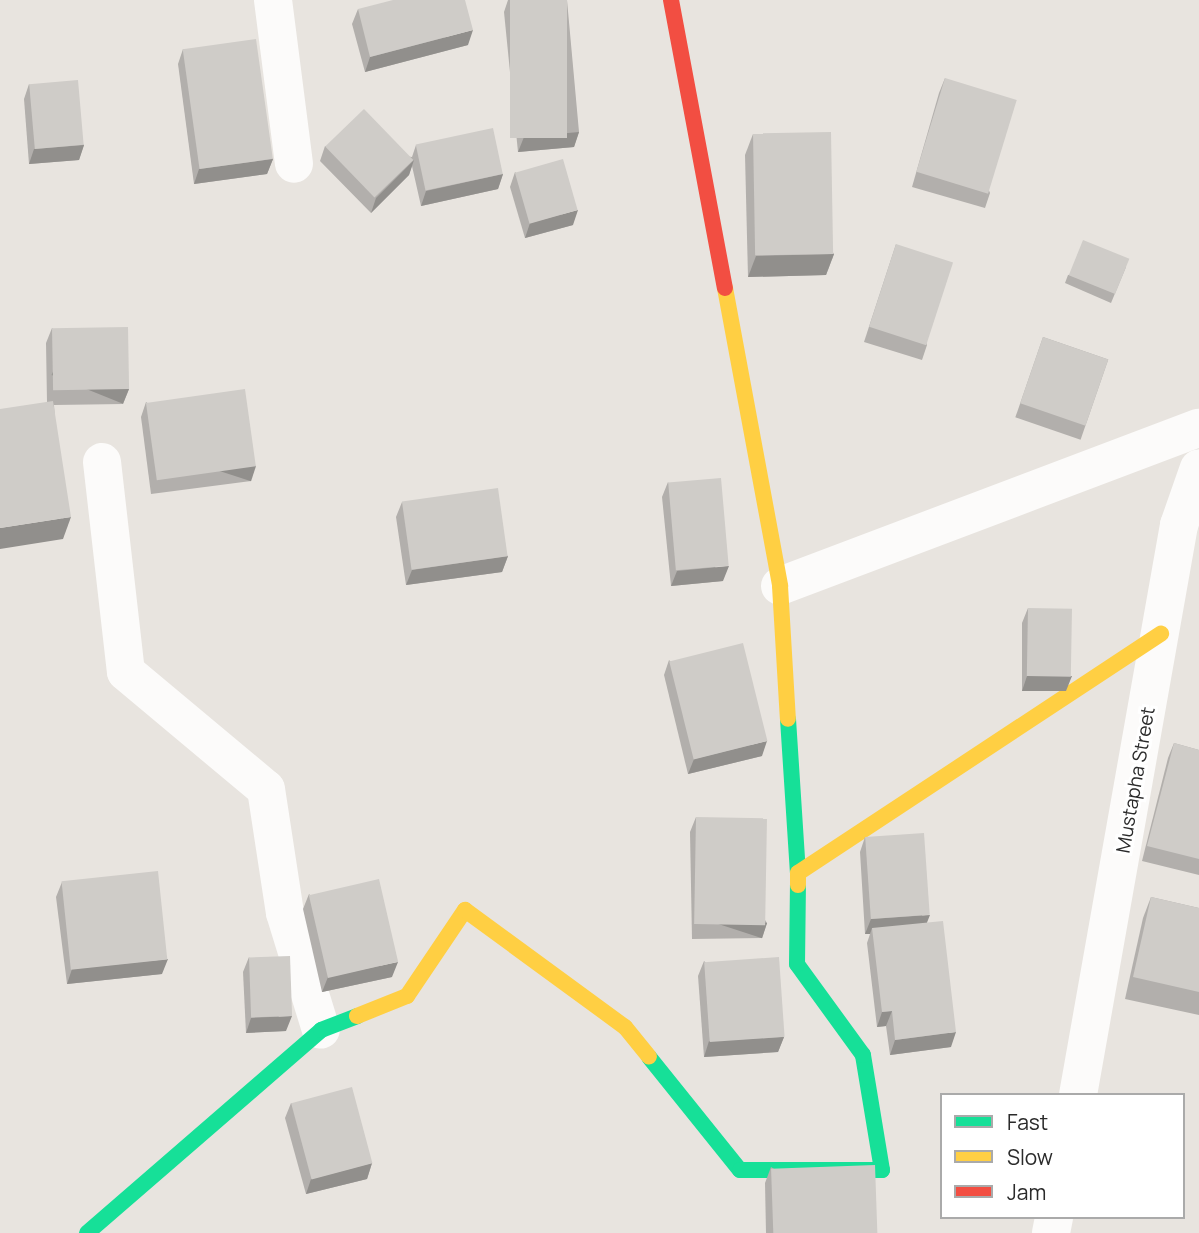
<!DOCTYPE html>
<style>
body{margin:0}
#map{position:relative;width:1199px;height:1233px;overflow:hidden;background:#e8e4df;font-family:Manrope,sans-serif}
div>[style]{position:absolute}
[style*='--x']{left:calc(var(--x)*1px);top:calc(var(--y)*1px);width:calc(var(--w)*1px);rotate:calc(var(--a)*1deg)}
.street>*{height:38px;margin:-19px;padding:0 19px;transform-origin:19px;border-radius:19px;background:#fcfbfa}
.fast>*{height:16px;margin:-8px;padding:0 8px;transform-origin:8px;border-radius:8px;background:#16e098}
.slow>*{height:16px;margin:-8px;padding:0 8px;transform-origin:8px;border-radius:8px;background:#ffcf43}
.jam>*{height:16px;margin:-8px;padding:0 8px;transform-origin:8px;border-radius:8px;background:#f24e42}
.wall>*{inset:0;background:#b2afac;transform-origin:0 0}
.shaded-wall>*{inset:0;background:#918f8c;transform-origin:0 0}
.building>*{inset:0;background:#cfccc8;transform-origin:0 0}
span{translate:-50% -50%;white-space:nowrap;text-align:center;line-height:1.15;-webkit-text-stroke:6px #fff;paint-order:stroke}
.street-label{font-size:19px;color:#2a2a2a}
.legend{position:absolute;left:940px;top:1093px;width:245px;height:126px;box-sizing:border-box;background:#fff;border:2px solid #aaa;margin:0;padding:9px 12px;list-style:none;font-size:21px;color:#2a2a2a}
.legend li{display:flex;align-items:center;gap:14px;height:35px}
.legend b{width:35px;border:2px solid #aaa}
</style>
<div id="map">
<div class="street">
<div style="--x:273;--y:0;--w:165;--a:82.7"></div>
<div style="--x:102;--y:462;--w:211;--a:83.5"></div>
<div style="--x:126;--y:672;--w:182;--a:39.9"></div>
<div style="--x:266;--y:789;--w:125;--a:81.3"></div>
<div style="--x:285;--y:913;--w:122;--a:72.9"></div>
<div style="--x:780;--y:586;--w:448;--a:-20.7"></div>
<div style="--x:1078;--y:1095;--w:579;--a:-79.95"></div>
<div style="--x:1179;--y:525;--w:60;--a:-70.7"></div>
<div style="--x:1051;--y:1233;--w:16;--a:-79"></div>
</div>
<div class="fast">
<div style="--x:788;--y:719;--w:154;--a:86.3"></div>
<div style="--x:649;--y:1057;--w:145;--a:51.2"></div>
<div style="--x:740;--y:1170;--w:142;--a:0"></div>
<div style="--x:882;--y:1170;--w:117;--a:-99.4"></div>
<div style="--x:863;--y:1055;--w:112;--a:-126"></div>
<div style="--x:797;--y:964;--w:79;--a:-89.3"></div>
<div style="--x:87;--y:1233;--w:310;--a:-40.9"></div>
<div style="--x:321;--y:1030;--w:39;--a:-21"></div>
</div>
<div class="slow">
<div style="--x:725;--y:288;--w:303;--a:79.5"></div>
<div style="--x:780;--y:586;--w:133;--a:86.6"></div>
<div style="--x:798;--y:885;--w:12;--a:-90"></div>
<div style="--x:798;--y:873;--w:435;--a:-33.4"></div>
<div style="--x:357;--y:1016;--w:54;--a:-21.8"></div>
<div style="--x:407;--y:996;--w:104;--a:-56"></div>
<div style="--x:465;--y:910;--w:198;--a:36.2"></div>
<div style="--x:625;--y:1027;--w:38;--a:51"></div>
</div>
<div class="jam">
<div style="--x:671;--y:0;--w:293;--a:79.4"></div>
</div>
<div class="wall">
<div style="clip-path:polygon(508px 0,567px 0,579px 132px,574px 147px,518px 152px,504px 12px)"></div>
<div style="clip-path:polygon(358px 9px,468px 45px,365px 72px,352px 24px)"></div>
<div style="clip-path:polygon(183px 49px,273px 159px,267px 174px,194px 184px,178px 64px)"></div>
<div style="clip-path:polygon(945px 78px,990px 193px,985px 208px,912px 187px,939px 93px)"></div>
<div style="clip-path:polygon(29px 84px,84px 145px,79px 160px,29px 164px,24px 99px)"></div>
<div style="clip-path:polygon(753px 134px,834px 254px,826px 275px,748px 277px,745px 155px)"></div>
<div style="clip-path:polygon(416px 145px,503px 174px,498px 189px,421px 206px,412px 166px,409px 175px,371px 213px,320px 161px,325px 146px,412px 157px)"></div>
<div style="clip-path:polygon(515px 172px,573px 225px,525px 238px,510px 187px)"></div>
<div style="clip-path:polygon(896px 244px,927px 345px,922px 360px,864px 342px)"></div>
<div style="clip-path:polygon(1126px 267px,1111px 303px,1065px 283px,1068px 275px)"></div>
<div style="clip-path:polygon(52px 328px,129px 389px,123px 404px,54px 405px,63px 539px,47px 402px,46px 343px)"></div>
<div style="left:1043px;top:337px;width:69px;height:85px;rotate:19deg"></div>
<div style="clip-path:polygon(146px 402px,251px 481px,151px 494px,141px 417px)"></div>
<div style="clip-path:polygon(668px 482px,723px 581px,671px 586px,662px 497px)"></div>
<div style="clip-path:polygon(402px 502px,508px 556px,502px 572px,406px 585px,396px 517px)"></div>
<div style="clip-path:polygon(1028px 608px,1066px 691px,1022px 691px,1022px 623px)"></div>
<div style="clip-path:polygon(669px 660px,762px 756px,688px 774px,664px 675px)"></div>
<div style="clip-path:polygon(1174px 743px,1199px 750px,1199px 875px,1142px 861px,1168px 758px)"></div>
<div style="clip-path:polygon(696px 817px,767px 923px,762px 938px,692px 939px,690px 832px)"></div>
<div style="clip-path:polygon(865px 837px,927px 922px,951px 1047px,890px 1055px,886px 1026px,877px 1027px,867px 943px,870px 934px,865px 934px,860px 852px)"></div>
<div style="clip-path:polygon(62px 882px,162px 974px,67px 984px,56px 897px)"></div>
<div style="clip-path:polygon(309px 894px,392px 977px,322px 992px,303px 909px)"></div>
<div style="clip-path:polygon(1151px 897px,1199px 908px,1199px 1015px,1125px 999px,1143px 918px)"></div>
<div style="clip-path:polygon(249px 957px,286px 1031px,246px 1033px,243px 972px)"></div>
<div style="clip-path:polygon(704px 961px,784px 1037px,778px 1052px,704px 1057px,698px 976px)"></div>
<div style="clip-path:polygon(291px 1103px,372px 1163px,367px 1179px,306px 1194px,285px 1118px)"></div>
<div style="clip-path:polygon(771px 1167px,877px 1233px,766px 1233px,765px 1183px)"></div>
</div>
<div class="shaded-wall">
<div style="clip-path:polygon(473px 30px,468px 45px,365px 72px,370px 57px)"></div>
<div style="clip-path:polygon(579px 132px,574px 147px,518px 152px,524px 137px)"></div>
<div style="clip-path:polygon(84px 145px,79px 160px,29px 164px,34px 149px)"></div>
<div style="clip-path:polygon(273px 159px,267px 174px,194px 184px,199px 169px)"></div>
<div style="clip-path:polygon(414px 160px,409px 175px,371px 213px,376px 198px)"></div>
<div style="clip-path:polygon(503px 174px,498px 189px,421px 206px,426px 191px)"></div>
<div style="clip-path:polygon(578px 210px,573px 225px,525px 238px,530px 223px)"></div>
<div style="clip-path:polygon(834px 254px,826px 275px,748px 277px,756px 256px)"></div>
<div style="left:129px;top:389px;width:16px;height:77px;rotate:112deg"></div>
<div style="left:256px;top:466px;width:16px;height:101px;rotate:108deg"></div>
<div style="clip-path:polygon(71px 517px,63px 539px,0 549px,0 528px)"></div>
<div style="clip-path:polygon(508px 556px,502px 572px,406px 585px,412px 570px)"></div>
<div style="clip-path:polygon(729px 566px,723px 581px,671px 586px,677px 571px)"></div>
<div style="clip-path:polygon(1027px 676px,1072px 676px,1066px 691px,1022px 691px)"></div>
<div style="clip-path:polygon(767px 741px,762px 756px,688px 774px,694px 759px)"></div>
<div style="clip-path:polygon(930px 915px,924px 930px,872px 928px,870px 934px,865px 934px,871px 919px)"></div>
<div style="left:767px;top:923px;width:16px;height:70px;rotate:108deg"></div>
<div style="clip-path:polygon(168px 959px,162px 974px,67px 984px,72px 969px)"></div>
<div style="clip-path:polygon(398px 962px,392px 977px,322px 992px,328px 977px)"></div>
<div style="clip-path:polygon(892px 1011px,886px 1026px,877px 1027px,882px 1012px)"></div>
<div style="clip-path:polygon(292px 1016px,286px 1031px,246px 1033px,251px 1018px)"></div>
<div style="clip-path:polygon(956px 1032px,951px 1047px,890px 1055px,895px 1040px)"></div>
<div style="clip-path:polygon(784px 1037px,778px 1052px,704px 1057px,709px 1041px)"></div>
<div style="clip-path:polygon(372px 1163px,367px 1179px,306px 1194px,311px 1179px)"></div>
</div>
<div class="building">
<div style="clip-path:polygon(393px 0,465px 0,473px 30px,370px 57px,358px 9px)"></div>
<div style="left:510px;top:0;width:57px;height:138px"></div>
<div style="left:256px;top:39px;width:121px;height:74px;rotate:82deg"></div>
<div style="left:945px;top:78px;width:75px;height:98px;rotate:17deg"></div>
<div style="left:78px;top:80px;width:65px;height:49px;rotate:85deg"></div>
<div style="left:364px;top:109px;width:71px;height:54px;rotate:46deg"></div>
<div style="left:493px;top:128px;width:47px;height:79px;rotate:78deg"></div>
<div style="left:831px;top:132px;width:122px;height:78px;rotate:89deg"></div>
<div style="left:563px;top:159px;width:53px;height:50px;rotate:74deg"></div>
<div style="left:1083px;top:240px;width:50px;height:38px;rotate:22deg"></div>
<div style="left:896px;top:244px;width:60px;height:87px;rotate:18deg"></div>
<div style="left:128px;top:327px;width:62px;height:76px;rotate:89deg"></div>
<div style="left:1043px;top:337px;width:69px;height:70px;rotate:19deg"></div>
<div style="left:245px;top:389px;width:78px;height:100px;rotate:82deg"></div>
<div style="clip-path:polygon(53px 401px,71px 517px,0 528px,0 409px)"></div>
<div style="left:721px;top:478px;width:88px;height:53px;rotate:85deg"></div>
<div style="left:498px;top:488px;width:69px;height:97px;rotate:82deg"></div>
<div style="left:1028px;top:608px;width:44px;height:68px;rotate:1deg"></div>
<div style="left:743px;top:643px;width:101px;height:76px;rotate:76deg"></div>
<div style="clip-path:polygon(1174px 743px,1199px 750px,1199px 859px,1147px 846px)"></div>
<div style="left:696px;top:817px;width:71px;height:107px;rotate:1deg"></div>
<div style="left:924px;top:833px;width:82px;height:59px;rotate:86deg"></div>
<div style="left:158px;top:871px;width:89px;height:97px;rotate:84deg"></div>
<div style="left:379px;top:879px;width:85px;height:72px;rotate:77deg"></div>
<div style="clip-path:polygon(1151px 897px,1199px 908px,1199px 992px,1133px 977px)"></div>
<div style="clip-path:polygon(943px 921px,956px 1032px,895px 1040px,892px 1011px,882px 1012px,872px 928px)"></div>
<div style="left:290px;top:956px;width:60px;height:41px;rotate:88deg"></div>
<div style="left:779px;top:957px;width:80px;height:75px;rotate:86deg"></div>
<div style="left:352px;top:1087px;width:79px;height:63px;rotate:75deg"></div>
<div style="left:875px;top:1165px;width:68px;height:104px;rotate:88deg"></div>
</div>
<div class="street-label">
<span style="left:1136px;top:780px;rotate:-80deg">Mustapha Street</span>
</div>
<ul class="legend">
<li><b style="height:9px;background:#16e098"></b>Fast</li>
<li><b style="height:9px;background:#ffcf43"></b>Slow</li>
<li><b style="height:9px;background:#f24e42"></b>Jam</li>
</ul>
</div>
